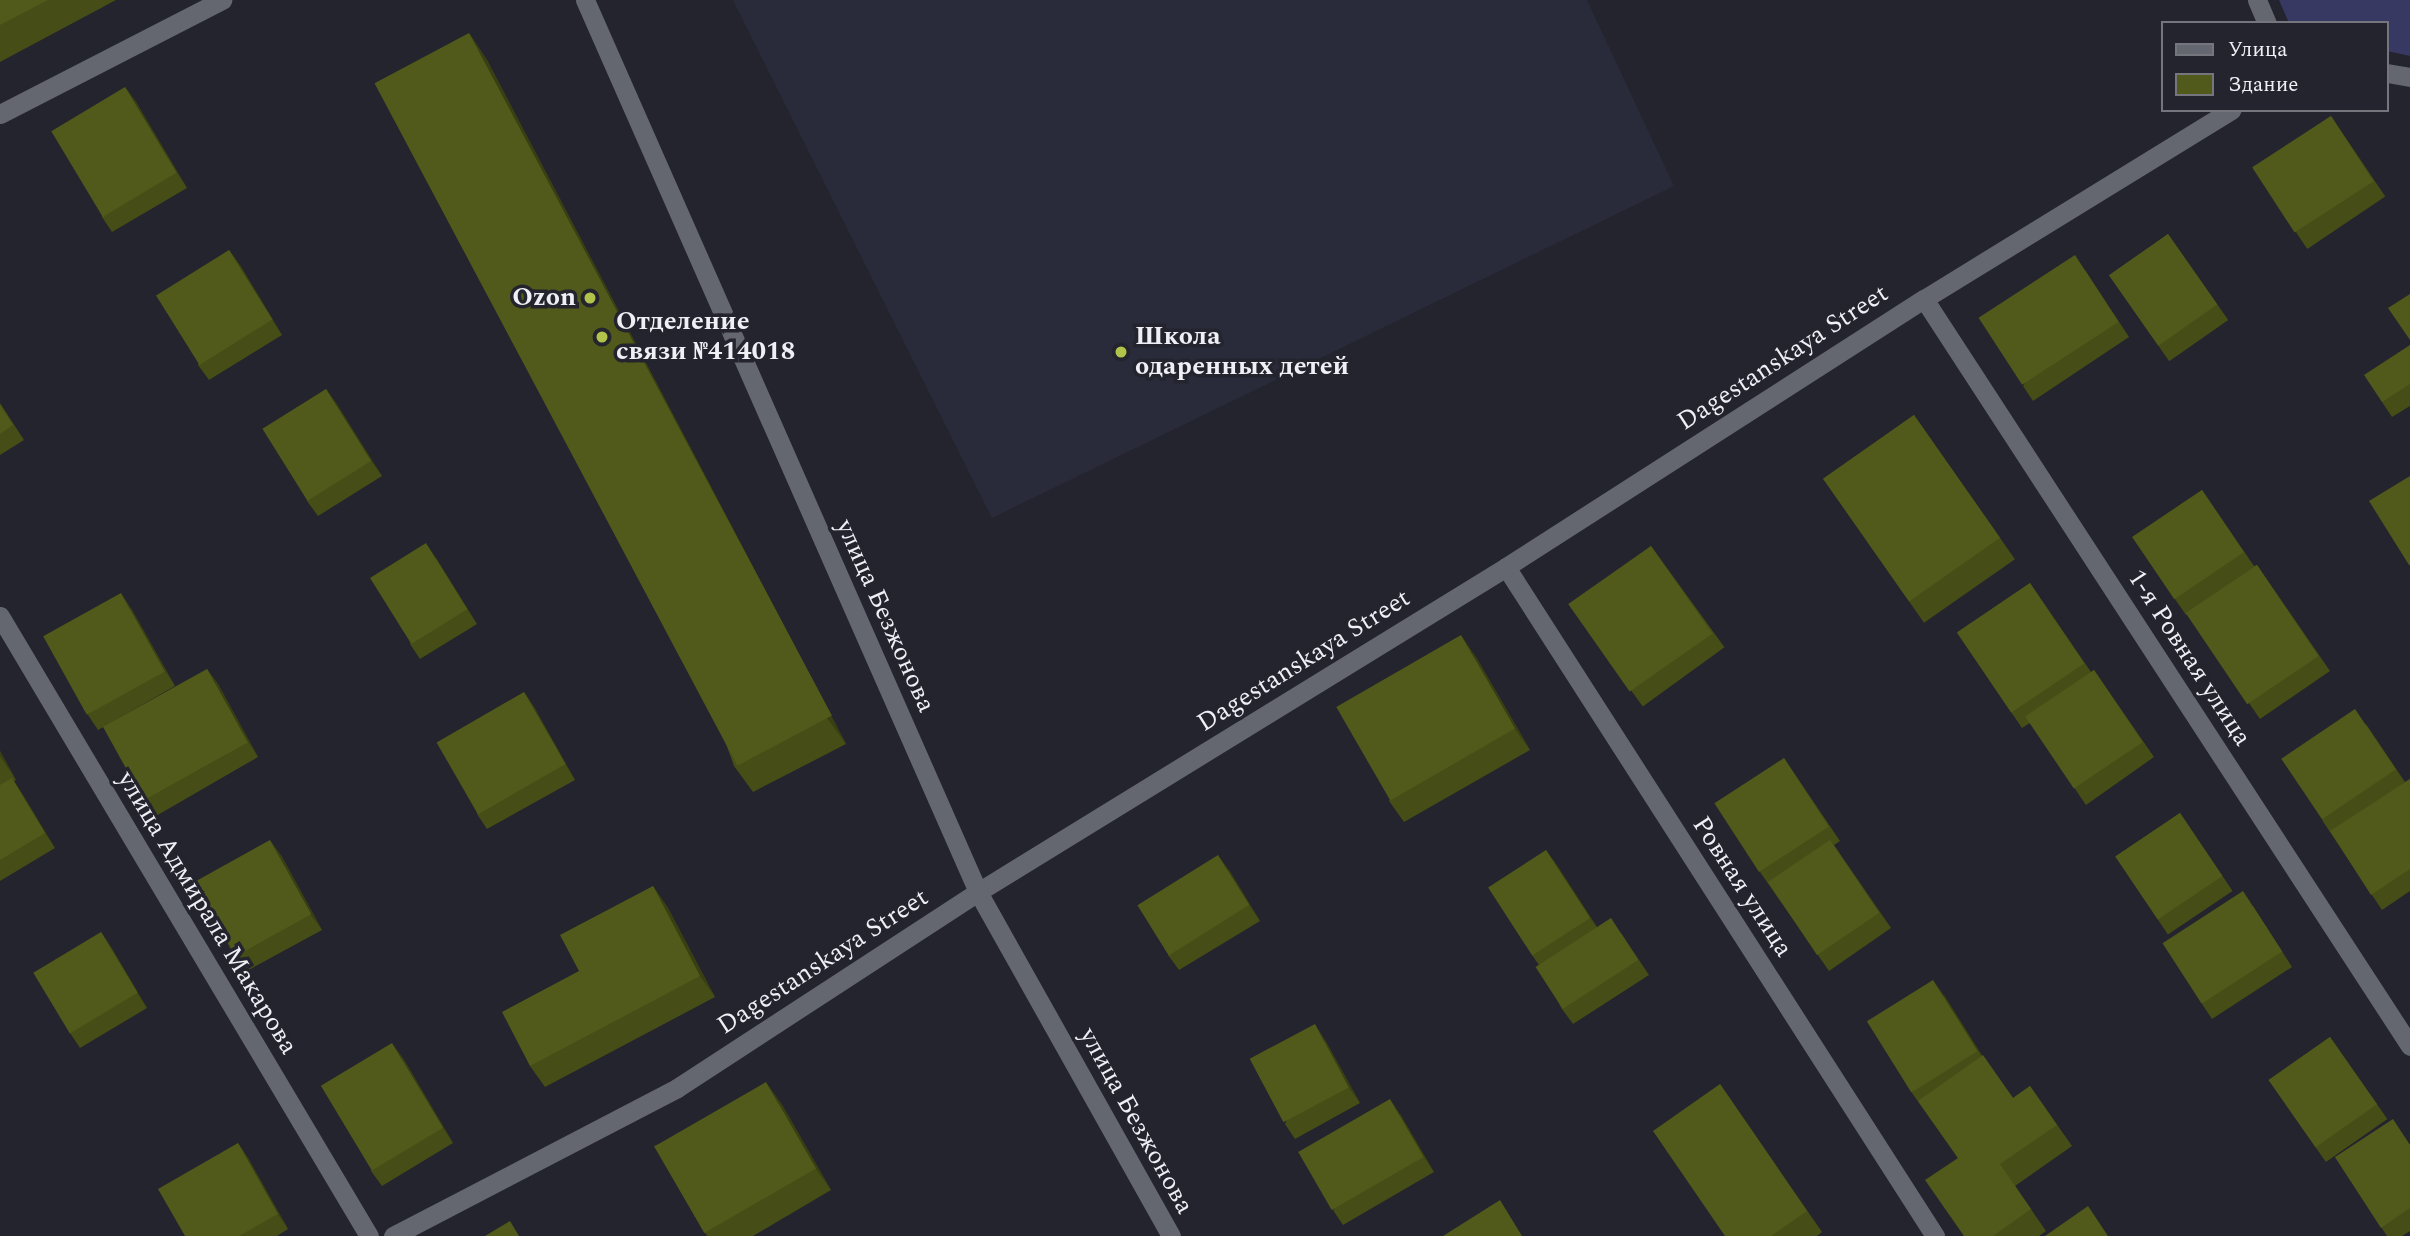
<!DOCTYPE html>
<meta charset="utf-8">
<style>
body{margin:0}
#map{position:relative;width:2410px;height:1236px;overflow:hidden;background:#23242d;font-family:Spectral,serif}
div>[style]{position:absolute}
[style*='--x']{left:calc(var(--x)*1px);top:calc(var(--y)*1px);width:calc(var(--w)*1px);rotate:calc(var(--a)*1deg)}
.built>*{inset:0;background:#2a2b3a}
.green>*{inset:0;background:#383963}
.minor>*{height:19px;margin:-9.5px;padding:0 9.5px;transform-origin:9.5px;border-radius:9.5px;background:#646670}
.tertiary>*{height:19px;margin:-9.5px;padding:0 9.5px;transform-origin:9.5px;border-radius:9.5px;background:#646670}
.wall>*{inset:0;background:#464d16;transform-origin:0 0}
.shaded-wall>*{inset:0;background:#393f12}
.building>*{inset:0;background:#515a1a;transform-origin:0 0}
.dots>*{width:19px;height:19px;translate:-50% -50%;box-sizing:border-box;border:4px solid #23242d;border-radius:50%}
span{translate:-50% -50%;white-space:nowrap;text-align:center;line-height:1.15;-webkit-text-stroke:7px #23242d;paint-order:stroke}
.poi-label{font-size:26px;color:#eff0f6;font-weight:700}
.right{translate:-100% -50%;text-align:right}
.left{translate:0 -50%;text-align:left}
.street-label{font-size:26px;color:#eff0f6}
.legend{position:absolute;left:2161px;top:21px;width:228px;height:91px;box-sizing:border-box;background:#23242d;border:2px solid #75767d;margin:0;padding:9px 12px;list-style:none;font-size:21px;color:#eff0f6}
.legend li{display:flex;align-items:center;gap:14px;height:35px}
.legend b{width:35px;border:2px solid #75767d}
</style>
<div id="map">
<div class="built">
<div style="clip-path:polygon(733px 0,1587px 0,1674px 186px,992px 518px)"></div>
</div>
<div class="green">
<div style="clip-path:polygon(2279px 0,2410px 0,2410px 56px,2387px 51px,2387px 23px,2289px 23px)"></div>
</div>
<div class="minor">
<div style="--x:2257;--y:0;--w:25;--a:67"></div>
<div style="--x:2387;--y:73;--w:23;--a:10"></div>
<div style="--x:0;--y:114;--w:250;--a:-27.2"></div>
<div style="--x:1924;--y:299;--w:891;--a:56.95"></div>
<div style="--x:1506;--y:567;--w:795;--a:57.33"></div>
<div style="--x:0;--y:616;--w:721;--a:59.24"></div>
<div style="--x:393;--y:1236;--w:320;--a:-27.5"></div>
<div style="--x:677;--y:1088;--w:359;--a:-33.1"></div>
<div style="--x:978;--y:892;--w:620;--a:-31.61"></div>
<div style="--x:1506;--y:567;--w:497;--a:-32.7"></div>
<div style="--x:1924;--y:299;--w:361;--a:-31.6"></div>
</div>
<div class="tertiary">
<div style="--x:585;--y:0;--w:975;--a:66.22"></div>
<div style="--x:978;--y:892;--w:394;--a:60.7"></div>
</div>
<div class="wall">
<div style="clip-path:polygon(0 0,116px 0,0 62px)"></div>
<div style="clip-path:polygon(469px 33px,487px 60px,846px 744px,753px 792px,734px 766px)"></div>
<div style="clip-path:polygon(125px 87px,136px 102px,187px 188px,112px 232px,102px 217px)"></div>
<div style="left:2331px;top:116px;width:97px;height:94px;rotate:56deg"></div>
<div style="left:2168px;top:234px;width:105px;height:72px;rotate:55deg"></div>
<div style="clip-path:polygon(229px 250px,240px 265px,282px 335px,209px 380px,198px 365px)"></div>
<div style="clip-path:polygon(2085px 270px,2129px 337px,2033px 401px,2023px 386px)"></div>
<div style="clip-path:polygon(2410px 345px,2410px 406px,2392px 417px,2382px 402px)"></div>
<div style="clip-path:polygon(326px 389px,382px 476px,318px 516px,307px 501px)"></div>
<div style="clip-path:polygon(0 403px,24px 440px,0 455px)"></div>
<div style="left:1914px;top:415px;width:176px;height:111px;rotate:55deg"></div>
<div style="clip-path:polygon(2202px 490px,2254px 566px,2257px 565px,2330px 671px,2260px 719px,2187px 614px,2186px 615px,2132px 537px)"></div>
<div style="left:1651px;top:546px;width:125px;height:101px;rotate:54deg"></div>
<div style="clip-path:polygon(436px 558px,477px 624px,420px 659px,410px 644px)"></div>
<div style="clip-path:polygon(2030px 583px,2091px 672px,2094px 670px,2154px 757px,2086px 805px,2030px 723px,2022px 728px,1957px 633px)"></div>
<div style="clip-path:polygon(131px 608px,175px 686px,98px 730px,88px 715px)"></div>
<div style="clip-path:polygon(1476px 657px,1530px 750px,1404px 822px,1389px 801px)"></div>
<div style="clip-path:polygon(207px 669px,218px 684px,258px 757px,156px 816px,145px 801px)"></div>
<div style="clip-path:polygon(524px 692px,534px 707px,575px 780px,487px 829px,477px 814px)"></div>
<div style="clip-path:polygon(2366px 724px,2405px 782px,2410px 779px,2410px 891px,2382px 910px,2322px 820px)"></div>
<div style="clip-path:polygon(0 751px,16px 780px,14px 781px,55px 848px,0 881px)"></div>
<div style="clip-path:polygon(1784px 758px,1840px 841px,1834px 845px,1891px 928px,1829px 971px,1760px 872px)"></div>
<div style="left:2180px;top:813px;width:94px;height:78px;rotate:56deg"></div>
<div style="clip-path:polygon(1546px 850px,1597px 927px,1621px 933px,1649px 975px,1573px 1024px,1562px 1009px,1539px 965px,1532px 955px)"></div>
<div style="clip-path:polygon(281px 855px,322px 930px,245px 972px,235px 957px)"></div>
<div style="clip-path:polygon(1229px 870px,1260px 921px,1179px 970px,1168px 955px)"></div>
<div style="clip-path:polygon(653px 886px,668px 908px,715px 997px,545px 1087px,530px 1066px,579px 971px)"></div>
<div style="clip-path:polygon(2253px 906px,2292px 967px,2212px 1019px,2202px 1004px)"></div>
<div style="clip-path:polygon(101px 932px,111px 947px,147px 1008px,80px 1048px,70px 1033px)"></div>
<div style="clip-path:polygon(1944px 995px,1982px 1056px,2013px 1098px,2030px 1086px,2072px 1146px,2015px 1186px,2046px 1231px,2039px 1236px,1964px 1236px,1958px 1158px,1912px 1093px)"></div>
<div style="left:2330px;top:1037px;width:100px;height:75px;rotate:55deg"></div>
<div style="clip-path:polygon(1325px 1040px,1360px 1103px,1295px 1139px,1285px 1124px)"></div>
<div style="clip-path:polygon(403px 1058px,453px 1143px,382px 1186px,371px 1171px)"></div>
<div style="clip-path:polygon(1720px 1084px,1822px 1232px,1817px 1236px,1725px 1236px)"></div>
<div style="clip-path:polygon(781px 1103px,831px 1190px,753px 1236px,707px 1236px,654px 1146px)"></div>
<div style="clip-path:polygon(1400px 1114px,1434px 1172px,1343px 1225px,1333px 1210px)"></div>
<div style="clip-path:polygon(238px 1143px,248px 1158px,288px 1229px,277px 1236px,185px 1236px)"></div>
<div style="clip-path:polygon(2410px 1144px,2410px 1231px,2402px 1236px,2387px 1236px,2335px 1157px)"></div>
</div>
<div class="shaded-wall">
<div style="clip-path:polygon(469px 33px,487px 60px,846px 744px,827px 718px)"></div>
<div style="clip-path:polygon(125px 87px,136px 102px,187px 188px,177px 173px)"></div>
<div style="clip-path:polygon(229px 250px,240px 265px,282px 335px,272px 320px)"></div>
<div style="clip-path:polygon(326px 389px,337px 404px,382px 476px,371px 461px)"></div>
<div style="clip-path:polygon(426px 543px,436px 558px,477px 624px,467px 609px)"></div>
<div style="clip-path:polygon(121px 593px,131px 608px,175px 686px,165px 671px)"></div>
<div style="clip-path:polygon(1461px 635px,1476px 657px,1530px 750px,1515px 729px)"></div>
<div style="clip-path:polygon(207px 669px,218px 684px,258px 757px,248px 742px)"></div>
<div style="clip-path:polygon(524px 692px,534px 707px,575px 780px,565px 764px)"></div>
<div style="clip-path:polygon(0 751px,16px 780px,0 756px)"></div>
<div style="clip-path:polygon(12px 778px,22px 793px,55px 848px,45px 833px)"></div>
<div style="clip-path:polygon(270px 840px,281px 855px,322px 930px,311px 915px)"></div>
<div style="clip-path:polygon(1546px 850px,1557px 865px,1601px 933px,1590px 918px)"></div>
<div style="clip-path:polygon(1218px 855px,1229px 870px,1260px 921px,1249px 905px)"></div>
<div style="clip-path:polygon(653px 886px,668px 908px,715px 997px,700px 976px)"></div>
<div style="clip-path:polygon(101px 932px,111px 947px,147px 1008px,137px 993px)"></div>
<div style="clip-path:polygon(1933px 980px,1944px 995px,1989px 1066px,1978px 1051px)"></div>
<div style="clip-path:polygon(1315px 1024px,1325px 1040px,1360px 1103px,1349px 1088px)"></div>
<div style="clip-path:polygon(392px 1043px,403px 1058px,453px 1143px,443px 1128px)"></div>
<div style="clip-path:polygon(766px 1082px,781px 1103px,831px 1190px,816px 1169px)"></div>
<div style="clip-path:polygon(1390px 1099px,1400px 1114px,1434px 1172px,1424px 1157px)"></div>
<div style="clip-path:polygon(238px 1143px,248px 1158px,288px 1229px,278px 1214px)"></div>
</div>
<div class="building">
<div style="clip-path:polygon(0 0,48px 0,0 25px)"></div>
<div style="left:469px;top:33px;width:773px;height:107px;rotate:62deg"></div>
<div style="left:125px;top:87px;width:100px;height:86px;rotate:59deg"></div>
<div style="left:2331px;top:116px;width:78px;height:94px;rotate:57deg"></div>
<div style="left:2168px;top:234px;width:86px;height:72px;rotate:55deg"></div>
<div style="left:229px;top:250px;width:82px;height:86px;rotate:58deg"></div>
<div style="left:2075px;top:255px;width:80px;height:115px;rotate:57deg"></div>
<div style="clip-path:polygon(2410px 294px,2410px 340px,2388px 308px)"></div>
<div style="clip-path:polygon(2410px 345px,2410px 384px,2382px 402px,2364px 375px)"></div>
<div style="left:326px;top:389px;width:85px;height:75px;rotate:58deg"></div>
<div style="clip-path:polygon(0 405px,13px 425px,0 434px)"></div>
<div style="left:1914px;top:415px;width:150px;height:111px;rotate:55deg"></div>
<div style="clip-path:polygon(2410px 476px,2410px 565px,2409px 565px,2369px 501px)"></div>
<div style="left:2202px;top:490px;width:75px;height:84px;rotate:56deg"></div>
<div style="left:426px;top:543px;width:78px;height:66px;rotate:58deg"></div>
<div style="left:1651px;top:546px;width:107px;height:101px;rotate:55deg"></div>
<div style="left:2257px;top:565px;width:110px;height:86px;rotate:56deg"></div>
<div style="left:2030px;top:583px;width:97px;height:88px;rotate:56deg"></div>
<div style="left:121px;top:593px;width:90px;height:89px;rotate:61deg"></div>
<div style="left:1461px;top:635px;width:108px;height:144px;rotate:60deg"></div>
<div style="left:207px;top:669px;width:84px;height:119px;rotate:61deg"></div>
<div style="left:2094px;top:670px;width:87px;height:83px;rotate:56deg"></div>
<div style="left:524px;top:692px;width:83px;height:101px;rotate:60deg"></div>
<div style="left:2355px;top:709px;width:73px;height:89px;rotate:56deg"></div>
<div style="left:1784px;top:758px;width:82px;height:83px;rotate:57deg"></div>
<div style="clip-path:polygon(12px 778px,45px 833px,0 860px,0 785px)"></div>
<div style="clip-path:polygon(2410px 779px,2410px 869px,2371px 895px,2330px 831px)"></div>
<div style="left:2180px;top:813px;width:76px;height:78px;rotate:56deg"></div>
<div style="left:270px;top:840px;width:85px;height:87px;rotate:61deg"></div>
<div style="left:1830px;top:840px;width:88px;height:75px;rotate:56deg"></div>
<div style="left:1546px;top:850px;width:81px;height:69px;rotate:57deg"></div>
<div style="left:1218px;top:855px;width:59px;height:95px;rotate:58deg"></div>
<div style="clip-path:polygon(653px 886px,700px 976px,530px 1066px,502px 1012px,579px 971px,560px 935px)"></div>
<div style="left:2243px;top:891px;width:72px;height:96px;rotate:57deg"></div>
<div style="left:1611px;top:918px;width:50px;height:90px;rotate:57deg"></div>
<div style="left:101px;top:932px;width:71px;height:79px;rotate:59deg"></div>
<div style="left:1933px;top:980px;width:84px;height:78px;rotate:58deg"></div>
<div style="left:1315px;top:1024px;width:72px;height:74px;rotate:62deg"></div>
<div style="left:2330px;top:1037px;width:82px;height:75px;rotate:55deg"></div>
<div style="left:392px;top:1043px;width:99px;height:83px;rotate:59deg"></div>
<div style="clip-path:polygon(1983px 1055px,2013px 1098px,2030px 1086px,2057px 1125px,2000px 1164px,2031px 1209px,1993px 1236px,1964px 1236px,1925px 1180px,1958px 1158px,1918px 1101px)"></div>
<div style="left:766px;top:1082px;width:100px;height:129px;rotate:60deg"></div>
<div style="clip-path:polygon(1720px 1084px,1807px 1211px,1771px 1236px,1725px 1236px,1653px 1131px)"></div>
<div style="left:1390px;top:1099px;width:67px;height:106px;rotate:60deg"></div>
<div style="clip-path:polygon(2393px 1119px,2410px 1145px,2410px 1208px,2381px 1228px,2335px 1157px)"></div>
<div style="clip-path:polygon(238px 1143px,278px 1214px,239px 1236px,185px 1236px,158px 1189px)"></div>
<div style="clip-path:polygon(1500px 1200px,1522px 1236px,1443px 1236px)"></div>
<div style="clip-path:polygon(2088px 1206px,2108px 1236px,2045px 1236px)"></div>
<div style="clip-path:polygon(510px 1221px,519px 1236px,485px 1236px)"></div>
</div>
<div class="dots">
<div style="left:590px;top:298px;background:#b2c34c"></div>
<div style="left:602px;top:337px;background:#b2c34c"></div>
<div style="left:1121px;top:352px;background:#b2c34c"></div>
</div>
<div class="poi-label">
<span class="right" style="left:576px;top:298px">Ozon</span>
<span class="left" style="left:616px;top:337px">Отделение<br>связи №414018</span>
<span class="left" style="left:1135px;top:352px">Школа<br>одаренных детей</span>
</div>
<div class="street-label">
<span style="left:1783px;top:358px;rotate:-33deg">Dagestanskaya Street</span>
<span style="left:885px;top:616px;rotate:66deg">улица Безжонова</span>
<span style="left:2189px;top:658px;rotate:57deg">1-я Ровная улица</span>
<span style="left:1304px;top:661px;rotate:-32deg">Dagestanskaya Street</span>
<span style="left:1742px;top:887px;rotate:57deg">Ровная улица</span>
<span style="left:207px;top:913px;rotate:59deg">улица Адмирала Макарова</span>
<span style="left:823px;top:962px;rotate:-33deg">Dagestanskaya Street</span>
<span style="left:1136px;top:1121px;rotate:61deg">улица Безжонова</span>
</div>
<ul class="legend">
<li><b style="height:9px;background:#646670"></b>Улица</li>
<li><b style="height:19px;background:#515a1a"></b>Здание</li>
</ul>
</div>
